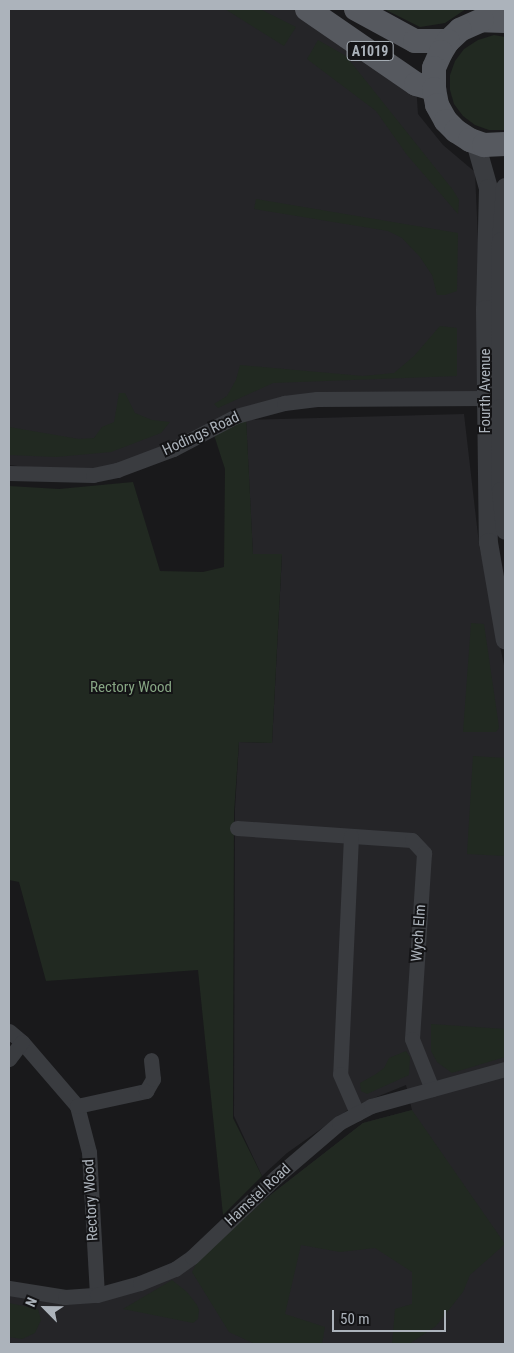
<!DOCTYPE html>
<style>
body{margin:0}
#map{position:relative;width:514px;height:1353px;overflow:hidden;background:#19191b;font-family:"Roboto Condensed",sans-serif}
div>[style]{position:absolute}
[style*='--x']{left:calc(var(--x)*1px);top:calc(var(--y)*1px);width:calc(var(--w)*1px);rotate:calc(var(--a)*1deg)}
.built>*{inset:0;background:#252528}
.green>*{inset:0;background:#212921}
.minor>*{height:15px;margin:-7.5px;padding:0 7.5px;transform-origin:7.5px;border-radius:7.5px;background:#3a3c40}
.tertiary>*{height:19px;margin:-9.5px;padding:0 9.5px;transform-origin:9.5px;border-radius:9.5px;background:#3a3c40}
.primary>*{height:24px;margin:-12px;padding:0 12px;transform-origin:12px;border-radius:12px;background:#56595f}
span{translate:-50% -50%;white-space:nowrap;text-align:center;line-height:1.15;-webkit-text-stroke:4px #141416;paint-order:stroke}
.shield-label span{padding:1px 4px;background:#141416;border:1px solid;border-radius:4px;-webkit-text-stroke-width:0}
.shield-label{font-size:14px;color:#acb3bb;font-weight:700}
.street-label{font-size:15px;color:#acb3bb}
.park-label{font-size:15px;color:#86a583}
.frame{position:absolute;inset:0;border:10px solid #acb3bb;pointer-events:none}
.north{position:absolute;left:20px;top:1283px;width:50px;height:50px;-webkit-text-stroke:4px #141416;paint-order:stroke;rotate:293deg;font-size:14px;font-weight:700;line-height:20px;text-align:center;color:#acb3bb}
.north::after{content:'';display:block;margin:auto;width:18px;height:22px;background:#acb3bb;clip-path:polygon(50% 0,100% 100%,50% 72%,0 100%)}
.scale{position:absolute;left:332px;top:1310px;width:114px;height:22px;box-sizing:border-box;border:2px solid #acb3bb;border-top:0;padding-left:6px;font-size:15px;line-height:18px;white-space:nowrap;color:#acb3bb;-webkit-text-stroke:4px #141416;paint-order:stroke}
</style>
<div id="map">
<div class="built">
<div style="clip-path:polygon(9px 9px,307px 9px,416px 84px,418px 114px,443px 145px,475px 172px,485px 398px,284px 403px,93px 475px,9px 465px)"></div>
<div style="clip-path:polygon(464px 414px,479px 544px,505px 670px,505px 1344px,9px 1344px,9px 1288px,65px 1297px,175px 1269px,363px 1123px,412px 1110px,406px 1085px,352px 1107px,287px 1153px,262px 1176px,234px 1116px,235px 809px,239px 742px,272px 743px,282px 555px,253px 556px,246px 420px)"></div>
</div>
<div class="green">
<div style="clip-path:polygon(225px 9px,260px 9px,296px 27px,284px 46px)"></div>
<div style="clip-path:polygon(384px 9px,466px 9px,445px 23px,420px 27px)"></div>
<div style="clip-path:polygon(494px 35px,505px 37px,504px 130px,489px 130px,475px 125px,463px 116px,454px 104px,450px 90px,450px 75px,455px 61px,464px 49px,478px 40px)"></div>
<div style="clip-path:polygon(318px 40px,346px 56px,453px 190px,459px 200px,458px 214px,407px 155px,376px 111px,307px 59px)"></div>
<div style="clip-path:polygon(256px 199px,458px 233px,457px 291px,445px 295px,437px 295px,432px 275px,420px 257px,402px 238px,388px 231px,254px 209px)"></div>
<div style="clip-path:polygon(440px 326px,457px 328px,457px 376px,273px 383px,218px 408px,214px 404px,227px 396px,236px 380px,240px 365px,363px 376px,394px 373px,414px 356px)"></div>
<div style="clip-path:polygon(119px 393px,125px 393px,135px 413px,152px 420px,170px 422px,161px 433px,111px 452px,56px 457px,9px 455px,9px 427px,79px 439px,94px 438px,102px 427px,114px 422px)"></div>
<div style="clip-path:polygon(246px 416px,253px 554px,282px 554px,272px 743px,239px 742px,234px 813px,233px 1118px,262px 1176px,223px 1215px,198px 970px,46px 981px,19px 882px,9px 880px,9px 486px,59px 489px,133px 482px,160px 571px,203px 572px,224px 567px,225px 469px,214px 435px)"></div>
<div style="clip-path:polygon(471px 623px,484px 624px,498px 720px,499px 728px,496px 732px,463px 732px)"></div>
<div style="clip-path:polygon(473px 756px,505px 758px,505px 856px,467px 854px)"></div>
<div style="clip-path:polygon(431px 1024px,505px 1029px,505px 1057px,452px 1073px,437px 1062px,431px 1051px)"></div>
<div style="clip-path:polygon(406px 1051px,410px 1057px,409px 1075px,367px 1094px,361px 1091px,360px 1083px,376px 1074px,384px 1068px,389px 1058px)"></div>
<div style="clip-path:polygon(412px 1110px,505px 1244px,470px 1275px,463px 1292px,436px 1326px,409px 1344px,392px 1344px,395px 1309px,412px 1304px,412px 1272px,375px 1248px,340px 1252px,301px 1245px,285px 1314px,325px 1327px,322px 1344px,255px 1344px,229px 1332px,192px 1272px,199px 1258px,273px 1193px,363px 1123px)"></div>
<div style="clip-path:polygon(172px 1280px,187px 1292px,197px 1305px,199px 1310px,198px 1319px,193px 1323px,123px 1309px)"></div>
<div style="clip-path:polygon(9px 1303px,38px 1309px,41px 1320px,35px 1333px,22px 1339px,9px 1337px)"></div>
</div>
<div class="minor">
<div style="--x:9;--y:473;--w:84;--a:1.4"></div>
<div style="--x:93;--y:475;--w:25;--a:-12"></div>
<div style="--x:117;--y:470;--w:60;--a:-20.6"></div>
<div style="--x:173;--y:449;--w:71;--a:-27.6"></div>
<div style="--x:236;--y:416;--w:50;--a:-15.2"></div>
<div style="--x:284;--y:403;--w:33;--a:-7"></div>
<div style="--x:317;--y:399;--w:168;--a:-0.3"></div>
<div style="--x:237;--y:828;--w:175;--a:3.9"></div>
<div style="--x:412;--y:840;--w:18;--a:47"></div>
<div style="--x:424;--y:853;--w:186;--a:93.7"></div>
<div style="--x:412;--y:1039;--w:54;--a:68.2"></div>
<div style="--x:351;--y:836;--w:238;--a:92.6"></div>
<div style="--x:340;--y:1074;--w:43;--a:66.4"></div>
<div style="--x:9;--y:1031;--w:17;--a:40"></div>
<div style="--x:22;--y:1042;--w:84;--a:49.3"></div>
<div style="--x:77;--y:1106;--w:48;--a:75.4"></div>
<div style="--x:89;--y:1152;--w:143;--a:86.8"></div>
<div style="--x:9;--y:1059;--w:21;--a:-53"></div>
<div style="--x:77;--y:1106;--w:71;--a:-12.3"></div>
<div style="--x:146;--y:1091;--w:14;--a:-60"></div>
<div style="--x:153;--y:1079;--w:19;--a:-96"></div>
<div style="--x:9;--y:1288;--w:57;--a:9.1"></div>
<div style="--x:65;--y:1297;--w:32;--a:-4"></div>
<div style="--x:97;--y:1295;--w:45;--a:-15.6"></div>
<div style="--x:140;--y:1283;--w:38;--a:-22"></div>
<div style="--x:175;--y:1269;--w:21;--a:-35"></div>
<div style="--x:192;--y:1257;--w:116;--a:-43.6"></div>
<div style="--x:276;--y:1177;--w:83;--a:-40.6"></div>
<div style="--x:339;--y:1123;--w:36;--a:-28"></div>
<div style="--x:371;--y:1106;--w:139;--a:-15.4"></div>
</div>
<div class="tertiary">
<div style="--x:475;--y:142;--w:48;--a:74.2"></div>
<div style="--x:488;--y:188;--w:121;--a:91.4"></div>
<div style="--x:485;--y:309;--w:233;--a:89.3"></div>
<div style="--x:488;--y:542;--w:99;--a:80.2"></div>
<div style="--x:505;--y:187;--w:54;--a:94.2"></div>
<div style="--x:501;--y:241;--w:167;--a:90.3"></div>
<div style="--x:500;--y:408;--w:83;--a:89.3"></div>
<div style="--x:501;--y:491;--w:39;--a:84"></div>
</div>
<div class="primary">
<div style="--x:307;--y:9;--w:132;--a:34.5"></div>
<div style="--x:416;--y:84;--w:19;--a:16"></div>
<div style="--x:356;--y:9;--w:67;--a:28.5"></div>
<div style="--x:415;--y:41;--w:33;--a:0"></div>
<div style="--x:505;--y:21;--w:23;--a:-178"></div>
<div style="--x:482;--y:20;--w:24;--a:156"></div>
<div style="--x:460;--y:30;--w:16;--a:137"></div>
<div style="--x:448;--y:41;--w:13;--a:122"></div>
<div style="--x:441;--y:52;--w:17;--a:114"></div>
<div style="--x:434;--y:68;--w:21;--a:90"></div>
<div style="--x:434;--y:89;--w:16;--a:79"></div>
<div style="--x:437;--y:105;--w:18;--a:61"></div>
<div style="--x:446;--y:121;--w:14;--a:45"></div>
<div style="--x:456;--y:131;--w:17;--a:33"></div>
<div style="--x:470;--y:140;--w:15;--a:20"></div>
<div style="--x:484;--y:145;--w:21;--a:-3"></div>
</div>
<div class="shield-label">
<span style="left:370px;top:51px">A1019</span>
</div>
<div class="street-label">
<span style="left:486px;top:391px;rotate:-90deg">Fourth Avenue</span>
<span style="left:201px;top:434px;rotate:-25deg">Hodings Road</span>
<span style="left:419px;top:933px;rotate:-86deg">Wych Elm</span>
<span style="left:258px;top:1195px;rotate:-43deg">Hamstel Road</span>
<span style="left:91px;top:1200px;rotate:-93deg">Rectory Wood</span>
</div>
<div class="park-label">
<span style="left:131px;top:688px">Rectory Wood</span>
</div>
<div class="frame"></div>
<div class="north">N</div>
<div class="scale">50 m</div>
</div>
